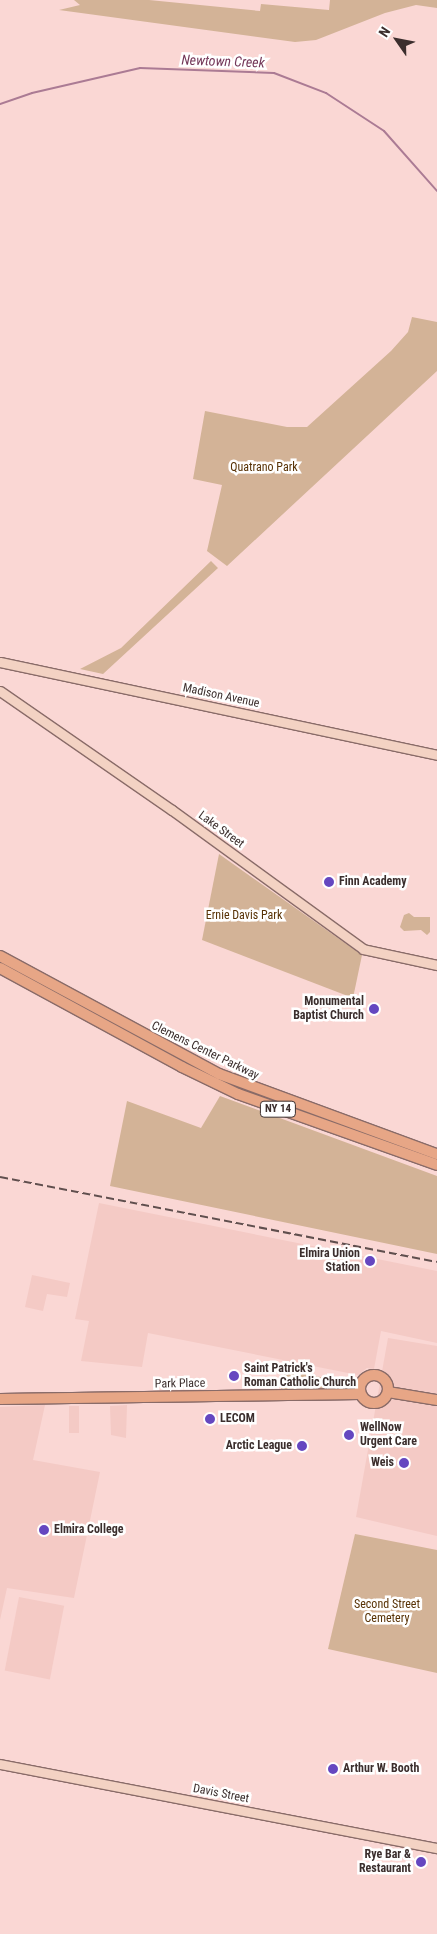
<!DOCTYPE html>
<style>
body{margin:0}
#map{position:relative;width:437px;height:1934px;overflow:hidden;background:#fad7d4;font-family:"Roboto Condensed",sans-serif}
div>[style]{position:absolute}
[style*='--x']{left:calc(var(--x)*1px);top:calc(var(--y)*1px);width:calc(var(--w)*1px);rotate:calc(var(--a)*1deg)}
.built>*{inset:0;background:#f4cac5;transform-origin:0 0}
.green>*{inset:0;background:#d3b397}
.stream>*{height:2px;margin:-1px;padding:0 1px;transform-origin:1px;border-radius:1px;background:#ab7b94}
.roads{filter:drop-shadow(1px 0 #896b68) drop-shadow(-1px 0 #896b68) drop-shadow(0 1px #896b68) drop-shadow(0 -1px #896b68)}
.secondary>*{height:9px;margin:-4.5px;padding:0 4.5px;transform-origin:4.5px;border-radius:4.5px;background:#f3d2c3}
.primary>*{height:10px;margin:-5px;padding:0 5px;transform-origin:5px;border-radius:5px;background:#e7a686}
.primary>.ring{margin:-5px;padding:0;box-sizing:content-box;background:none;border:10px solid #e7a686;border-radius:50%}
.rail>*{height:2px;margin-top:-1px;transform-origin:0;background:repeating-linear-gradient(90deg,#604f4e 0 8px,transparent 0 12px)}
.dots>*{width:14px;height:14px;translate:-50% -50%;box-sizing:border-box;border:2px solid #fff;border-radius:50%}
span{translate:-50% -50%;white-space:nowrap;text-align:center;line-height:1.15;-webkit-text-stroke:5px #fff;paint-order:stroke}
.shield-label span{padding:1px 4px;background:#fff;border:1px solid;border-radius:4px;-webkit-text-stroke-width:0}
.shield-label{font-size:11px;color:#3b2e2d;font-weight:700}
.park-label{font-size:12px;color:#583205}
.street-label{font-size:12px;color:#3b2e2d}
.poi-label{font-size:12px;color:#3b2e2d;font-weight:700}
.left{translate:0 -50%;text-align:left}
.right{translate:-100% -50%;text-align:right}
.water-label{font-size:14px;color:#733658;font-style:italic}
.north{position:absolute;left:372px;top:15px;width:50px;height:50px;-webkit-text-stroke:4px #fff;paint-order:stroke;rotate:303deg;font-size:14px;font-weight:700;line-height:20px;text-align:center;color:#3b2e2d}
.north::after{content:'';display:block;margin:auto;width:18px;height:22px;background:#3b2e2d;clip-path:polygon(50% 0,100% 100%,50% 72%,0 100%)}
</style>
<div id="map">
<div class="built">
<div style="clip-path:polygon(99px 1203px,437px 1271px,437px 1343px,381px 1331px,374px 1369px,367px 1368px,358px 1375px,148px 1333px,142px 1367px,81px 1361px,89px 1321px,75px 1319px)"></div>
<div style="clip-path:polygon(32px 1275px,70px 1283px,67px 1297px,47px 1294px,43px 1311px,25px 1307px)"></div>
<div style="clip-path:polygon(388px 1338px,437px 1346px,437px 1536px,356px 1517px)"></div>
<div style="clip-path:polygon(45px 1405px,33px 1460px,100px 1472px,74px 1598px,7px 1588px,0 1620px,0 1407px)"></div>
<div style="clip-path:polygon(127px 1405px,126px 1438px,111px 1435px,110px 1406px)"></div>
<div style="left:69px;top:1406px;width:10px;height:27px"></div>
<div style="left:19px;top:1597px;width:46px;height:75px;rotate:11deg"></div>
</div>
<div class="green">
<div style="clip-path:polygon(74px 0,149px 0,260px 11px,261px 4px,329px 10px,330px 0,437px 0,437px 8px,416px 5px,385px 13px,316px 40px,295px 42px,59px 10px,80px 5px)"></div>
<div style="clip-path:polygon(412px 317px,437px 322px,437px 371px,227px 566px,207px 551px,222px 485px,193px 479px,205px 411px,287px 427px,307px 427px,391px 351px,408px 332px)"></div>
<div style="clip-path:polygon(211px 561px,218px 568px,103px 674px,80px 669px,121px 648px)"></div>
<div style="clip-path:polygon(219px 854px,362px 955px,353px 998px,202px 940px)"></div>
<div style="clip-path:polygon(409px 913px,414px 917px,430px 917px,430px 932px,427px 935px,421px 930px,404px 931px,400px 927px,404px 915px)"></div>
<div style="clip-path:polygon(220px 1096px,437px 1176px,437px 1254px,110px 1186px,127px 1101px,201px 1128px)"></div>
<div style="clip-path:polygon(285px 1370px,345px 1382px,344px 1388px,281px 1389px)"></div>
<div style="clip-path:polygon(355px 1534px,437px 1550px,437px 1673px,328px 1649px)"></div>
</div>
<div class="stream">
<div style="--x:0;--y:104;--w:34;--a:-19"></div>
<div style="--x:32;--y:93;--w:111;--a:-13"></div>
<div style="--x:140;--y:68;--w:134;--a:2.1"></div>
<div style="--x:274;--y:73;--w:56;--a:21"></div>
<div style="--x:326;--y:93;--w:69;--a:33.2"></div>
<div style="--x:384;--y:131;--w:80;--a:48.5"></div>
</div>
<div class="roads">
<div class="secondary">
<div style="--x:0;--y:662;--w:447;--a:12"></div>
<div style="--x:0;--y:691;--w:209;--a:34.7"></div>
<div style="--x:172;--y:810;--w:236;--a:36"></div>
<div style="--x:363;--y:949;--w:76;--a:12.2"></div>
<div style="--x:0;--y:1764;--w:445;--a:10.9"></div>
</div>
<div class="primary">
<div style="--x:0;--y:956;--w:249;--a:28.3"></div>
<div style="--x:219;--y:1074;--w:232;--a:20.2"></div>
<div style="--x:0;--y:968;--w:207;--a:28.5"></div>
<div style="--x:182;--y:1067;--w:62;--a:25.7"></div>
<div style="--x:238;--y:1094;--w:211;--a:19.6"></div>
<div class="ring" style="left:360px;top:1375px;width:18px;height:18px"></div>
<div style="--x:388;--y:1392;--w:50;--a:9.3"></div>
<div style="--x:0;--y:1399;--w:360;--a:-0.8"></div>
</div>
</div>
<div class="rail">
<div style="--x:0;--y:1177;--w:445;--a:11"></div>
</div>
<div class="dots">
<div style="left:329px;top:882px;background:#6547c0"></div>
<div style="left:374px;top:1009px;background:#6547c0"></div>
<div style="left:370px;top:1261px;background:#6547c0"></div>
<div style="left:234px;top:1376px;background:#6547c0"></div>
<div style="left:210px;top:1419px;background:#6547c0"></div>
<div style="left:349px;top:1435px;background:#6547c0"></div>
<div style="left:302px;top:1446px;background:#6547c0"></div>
<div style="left:404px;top:1463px;background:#6547c0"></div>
<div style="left:44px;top:1530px;background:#6547c0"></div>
<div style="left:333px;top:1769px;background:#6547c0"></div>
<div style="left:421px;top:1862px;background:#6547c0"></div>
</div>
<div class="shield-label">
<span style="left:278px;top:1109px">NY 14</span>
</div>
<div class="park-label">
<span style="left:264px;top:468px">Quatrano Park</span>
<span style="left:244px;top:916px">Ernie Davis Park</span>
<span style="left:387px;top:1612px">Second Street<br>Cemetery</span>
</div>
<div class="street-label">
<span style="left:221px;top:696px;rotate:12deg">Madison Avenue</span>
<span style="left:221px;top:830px;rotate:36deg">Lake Street</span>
<span style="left:205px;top:1051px;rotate:26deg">Clemens Center Parkway</span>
<span style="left:180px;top:1384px;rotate:-1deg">Park Place</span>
<span style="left:221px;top:1794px;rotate:11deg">Davis Street</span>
</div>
<div class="poi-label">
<span class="left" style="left:339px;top:882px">Finn Academy</span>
<span class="right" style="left:364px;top:1009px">Monumental<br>Baptist Church</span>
<span class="right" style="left:360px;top:1261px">Elmira Union<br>Station</span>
<span class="left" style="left:244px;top:1376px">Saint Patrick's<br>Roman Catholic Church</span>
<span class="left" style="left:220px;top:1419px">LECOM</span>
<span class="left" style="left:360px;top:1435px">WellNow<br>Urgent Care</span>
<span class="right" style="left:292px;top:1446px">Arctic League</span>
<span class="right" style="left:394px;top:1463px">Weis</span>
<span class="left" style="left:54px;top:1530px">Elmira College</span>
<span class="left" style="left:343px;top:1769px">Arthur W. Booth</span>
<span class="right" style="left:411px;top:1862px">Rye Bar &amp;<br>Restaurant</span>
</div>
<div class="water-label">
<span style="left:223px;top:61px;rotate:2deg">Newtown Creek</span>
</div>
<div class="north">N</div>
</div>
